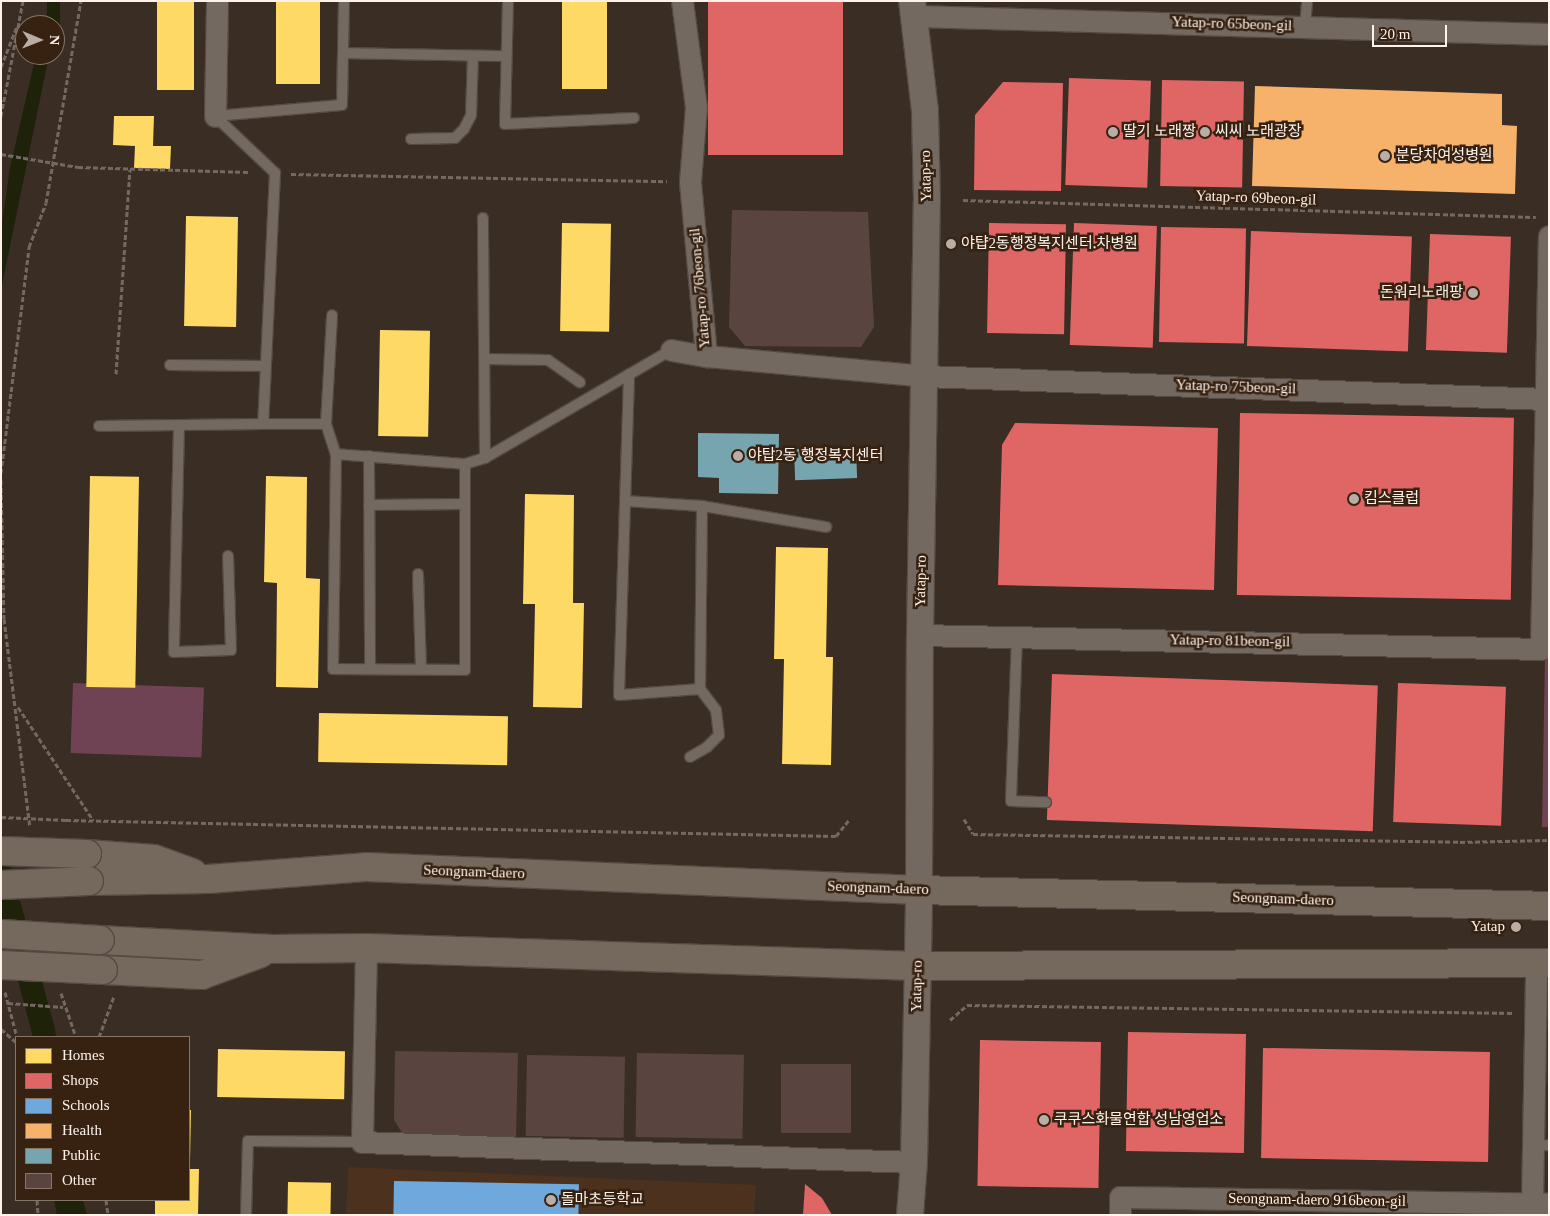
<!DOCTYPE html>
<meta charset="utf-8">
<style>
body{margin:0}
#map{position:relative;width:1550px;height:1216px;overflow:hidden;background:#3a2d24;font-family:"Times New Roman","Noto Sans KR",serif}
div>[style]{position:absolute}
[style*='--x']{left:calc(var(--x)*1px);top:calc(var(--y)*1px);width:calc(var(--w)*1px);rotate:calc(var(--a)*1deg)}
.built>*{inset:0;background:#4b311e}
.green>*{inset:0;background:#704354;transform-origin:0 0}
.water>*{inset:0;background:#1d2208;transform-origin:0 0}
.homes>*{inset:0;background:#ffd966;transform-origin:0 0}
.shops>*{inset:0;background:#e06666;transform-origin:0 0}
.schools>*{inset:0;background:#6fa8dc;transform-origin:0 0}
.health>*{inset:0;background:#f6b26b}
.public>*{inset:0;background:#76a5af;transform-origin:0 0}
.building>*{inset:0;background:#5a443f;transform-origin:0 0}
.path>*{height:3px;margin-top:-1.5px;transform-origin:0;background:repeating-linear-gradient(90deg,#736963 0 5px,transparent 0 7.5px)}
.roads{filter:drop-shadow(1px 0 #544a43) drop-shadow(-1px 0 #544a43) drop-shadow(0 1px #544a43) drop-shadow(0 -1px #544a43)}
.service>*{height:10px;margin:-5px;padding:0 5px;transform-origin:5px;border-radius:5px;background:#736961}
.minor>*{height:21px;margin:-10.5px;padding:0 10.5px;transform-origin:10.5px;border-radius:10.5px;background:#736961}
.tertiary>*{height:26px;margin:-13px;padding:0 13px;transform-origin:13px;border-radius:13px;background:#736961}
.primary>*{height:28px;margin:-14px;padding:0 14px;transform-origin:14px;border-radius:14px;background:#75695e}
.path-bridge>*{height:3px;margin-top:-1.5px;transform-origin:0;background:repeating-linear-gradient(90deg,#736963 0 5px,transparent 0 7.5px)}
.bridges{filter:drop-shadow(1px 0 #544a43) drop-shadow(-1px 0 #544a43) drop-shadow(0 1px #544a43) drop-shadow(0 -1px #544a43)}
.primary-bridge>*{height:28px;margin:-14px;padding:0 14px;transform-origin:14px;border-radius:14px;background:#75695e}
.dots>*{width:14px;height:14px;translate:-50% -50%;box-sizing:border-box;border:2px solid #372212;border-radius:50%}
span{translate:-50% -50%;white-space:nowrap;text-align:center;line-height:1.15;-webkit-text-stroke:5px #372212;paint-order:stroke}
.street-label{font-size:15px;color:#fef2ea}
.poi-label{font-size:15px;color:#fef2ea}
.left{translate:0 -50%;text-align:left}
.right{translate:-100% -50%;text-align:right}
.frame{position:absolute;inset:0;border:2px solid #fef2ea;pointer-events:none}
.legend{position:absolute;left:15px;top:1036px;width:175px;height:165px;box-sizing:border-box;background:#372212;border:1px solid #877568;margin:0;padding:6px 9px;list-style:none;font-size:15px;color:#fef2ea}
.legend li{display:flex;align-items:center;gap:10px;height:25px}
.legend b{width:25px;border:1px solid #877568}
.north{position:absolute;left:15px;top:15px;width:50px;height:50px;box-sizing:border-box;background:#372212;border:1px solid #877568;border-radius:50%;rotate:91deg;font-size:14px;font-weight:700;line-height:20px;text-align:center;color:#fef2ea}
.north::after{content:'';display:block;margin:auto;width:18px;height:22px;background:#b9ada5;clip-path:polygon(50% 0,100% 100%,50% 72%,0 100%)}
.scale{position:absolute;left:1372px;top:25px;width:75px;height:22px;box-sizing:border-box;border:2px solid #fef2ea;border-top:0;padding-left:6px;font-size:15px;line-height:18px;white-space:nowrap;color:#fef2ea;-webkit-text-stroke:4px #372212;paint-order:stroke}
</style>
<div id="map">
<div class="built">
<div style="clip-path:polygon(348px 1167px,756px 1185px,754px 1215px,346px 1215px)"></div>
</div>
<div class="green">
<div style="clip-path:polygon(1545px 655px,1549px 655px,1549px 827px,1542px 827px)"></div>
<div style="left:73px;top:683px;width:131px;height:70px;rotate:2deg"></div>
</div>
<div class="water">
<div style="left:47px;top:1px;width:13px;height:25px"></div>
<div style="clip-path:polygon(36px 55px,49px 55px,1px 290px,1px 230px,10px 168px)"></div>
<div style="clip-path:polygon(1px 830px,55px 1029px,56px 1037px,33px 1037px,1px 917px)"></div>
<div style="clip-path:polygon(54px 1200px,83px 1200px,87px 1215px,57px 1215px)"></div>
</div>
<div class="homes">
<div style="left:157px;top:1px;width:37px;height:89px"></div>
<div style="left:276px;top:1px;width:44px;height:83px"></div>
<div style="left:562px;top:1px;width:45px;height:88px"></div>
<div style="clip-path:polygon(114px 116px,154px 116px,153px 146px,171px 146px,170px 169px,134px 168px,135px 146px,113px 145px)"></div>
<div style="left:186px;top:216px;width:52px;height:110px;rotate:1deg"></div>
<div style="left:562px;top:223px;width:49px;height:108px;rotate:1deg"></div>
<div style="left:380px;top:330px;width:50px;height:106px;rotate:1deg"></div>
<div style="left:90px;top:476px;width:49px;height:211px;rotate:1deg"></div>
<div style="clip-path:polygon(266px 476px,307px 477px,306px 578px,320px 579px,318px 688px,276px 687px,277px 583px,264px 582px)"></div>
<div style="clip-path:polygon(525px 494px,574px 495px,573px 603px,584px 603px,582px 708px,533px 707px,535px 604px,523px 604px)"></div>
<div style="clip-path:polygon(776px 547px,828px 548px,826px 657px,833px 657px,831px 765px,782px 764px,784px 659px,774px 659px)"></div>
<div style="left:319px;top:713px;width:189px;height:49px;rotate:1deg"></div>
<div style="left:218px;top:1049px;width:127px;height:48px;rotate:1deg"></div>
<div style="clip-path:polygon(189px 1110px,191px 1110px,190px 1160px,189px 1160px)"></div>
<div style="clip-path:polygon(189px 1169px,199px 1169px,198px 1215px,155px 1215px,155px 1200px,189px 1200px)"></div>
<div style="left:288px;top:1182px;width:43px;height:33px;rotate:1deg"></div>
</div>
<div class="shops">
<div style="left:708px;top:1px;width:135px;height:154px"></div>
<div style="left:1069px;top:78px;width:82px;height:107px;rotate:2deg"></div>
<div style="left:1162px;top:80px;width:82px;height:106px;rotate:1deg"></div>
<div style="clip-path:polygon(1003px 82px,1063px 83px,1061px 191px,974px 190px,975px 115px)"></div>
<div style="left:989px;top:223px;width:77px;height:110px;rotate:1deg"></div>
<div style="left:1074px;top:223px;width:83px;height:122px;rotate:2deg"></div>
<div style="left:1161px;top:227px;width:85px;height:115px;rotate:1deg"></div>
<div style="left:1251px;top:231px;width:161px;height:115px;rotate:2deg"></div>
<div style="left:1430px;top:234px;width:81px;height:116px;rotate:2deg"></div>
<div style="left:1240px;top:413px;width:274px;height:182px;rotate:1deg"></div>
<div style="clip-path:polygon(1015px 423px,1218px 428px,1214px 590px,998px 585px,1002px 445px)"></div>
<div style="left:1052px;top:674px;width:326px;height:146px;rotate:2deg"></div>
<div style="left:1398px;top:683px;width:108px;height:139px;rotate:2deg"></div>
<div style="left:1128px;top:1032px;width:118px;height:119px;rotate:1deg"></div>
<div style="left:980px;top:1040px;width:121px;height:146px;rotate:1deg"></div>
<div style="left:1263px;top:1048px;width:227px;height:110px;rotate:1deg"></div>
<div style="clip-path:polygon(805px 1184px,822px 1198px,832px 1215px,803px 1215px)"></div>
</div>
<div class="schools">
<div style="left:394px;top:1181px;width:185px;height:34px;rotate:1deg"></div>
</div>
<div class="health">
<div style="clip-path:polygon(1255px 86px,1502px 94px,1502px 125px,1517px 126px,1515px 194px,1252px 186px)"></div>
</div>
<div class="public">
<div style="clip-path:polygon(698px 433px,779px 434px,778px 494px,719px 493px,719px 478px,698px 477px)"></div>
<div style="left:856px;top:447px;width:31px;height:62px;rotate:88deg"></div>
</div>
<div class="building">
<div style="clip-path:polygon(732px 210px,868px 212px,874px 327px,861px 347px,745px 346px,729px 327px)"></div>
<div style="clip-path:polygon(395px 1051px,518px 1053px,516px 1138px,404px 1136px,394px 1120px)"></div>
<div style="left:637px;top:1053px;width:107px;height:84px;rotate:1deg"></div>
<div style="left:527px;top:1055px;width:98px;height:81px;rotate:1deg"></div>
<div style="left:781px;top:1064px;width:70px;height:69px"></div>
</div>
<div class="path">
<div style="--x:1;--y:67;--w:44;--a:-68.7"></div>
<div style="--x:1;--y:116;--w:117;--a:-79.2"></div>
<div style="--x:78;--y:167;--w:170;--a:1.7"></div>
<div style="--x:291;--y:174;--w:376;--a:1.1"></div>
<div style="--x:963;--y:200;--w:573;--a:1.7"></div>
<div style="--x:116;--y:374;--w:205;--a:-86.1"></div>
<div style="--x:1;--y:473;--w:228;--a:-82.9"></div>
<div style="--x:29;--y:247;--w:47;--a:-68.9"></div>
<div style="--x:46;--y:203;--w:205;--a:-80.2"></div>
<div style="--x:1;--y:480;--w:139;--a:88.8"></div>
<div style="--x:4;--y:619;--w:210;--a:82.9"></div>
<div style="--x:18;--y:707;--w:136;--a:56.4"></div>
<div style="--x:964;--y:819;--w:17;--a:59"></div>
<div style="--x:973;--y:834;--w:487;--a:0.9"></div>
<div style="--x:1460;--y:842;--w:89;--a:-1.3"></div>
<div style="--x:66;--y:820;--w:770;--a:1.19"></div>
<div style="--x:836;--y:836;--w:21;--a:-51"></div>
<div style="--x:5;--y:992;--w:47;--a:75.1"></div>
<div style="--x:61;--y:993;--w:46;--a:71.2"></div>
<div style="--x:8;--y:1003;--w:55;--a:4.2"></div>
<div style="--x:950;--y:1020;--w:23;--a:-41"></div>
<div style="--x:967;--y:1005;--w:547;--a:0.84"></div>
<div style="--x:1;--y:1029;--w:20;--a:41"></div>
<div style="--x:99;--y:1037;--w:44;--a:-69.9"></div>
<div style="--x:37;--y:1200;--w:15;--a:86"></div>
<div style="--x:106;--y:1200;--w:15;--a:82"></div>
</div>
<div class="roads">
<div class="service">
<div style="--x:508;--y:1;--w:123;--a:91.4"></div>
<div style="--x:505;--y:124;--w:129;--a:-2.7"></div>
<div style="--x:1305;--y:26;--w:25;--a:-85"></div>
<div style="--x:343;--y:53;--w:163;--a:1.1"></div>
<div style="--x:215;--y:116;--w:83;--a:43.5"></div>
<div style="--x:275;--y:173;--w:251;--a:92.7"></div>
<div style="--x:263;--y:424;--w:63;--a:0"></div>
<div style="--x:326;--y:424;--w:32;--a:72"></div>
<div style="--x:336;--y:454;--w:215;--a:90.8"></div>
<div style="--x:333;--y:669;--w:132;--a:0.4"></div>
<div style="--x:465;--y:670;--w:206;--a:-90"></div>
<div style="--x:465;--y:464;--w:129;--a:-175.6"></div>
<div style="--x:215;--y:116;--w:127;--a:-5"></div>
<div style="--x:342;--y:105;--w:104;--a:-88.9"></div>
<div style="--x:411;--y:139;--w:44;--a:-1.3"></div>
<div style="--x:455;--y:138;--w:13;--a:-45"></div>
<div style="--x:464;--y:129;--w:16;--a:-63"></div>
<div style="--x:471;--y:115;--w:59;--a:-88.1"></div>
<div style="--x:484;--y:359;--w:64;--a:0.9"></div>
<div style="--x:548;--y:360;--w:39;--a:35"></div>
<div style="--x:170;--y:365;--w:96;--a:0.6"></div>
<div style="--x:326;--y:424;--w:109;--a:-86.8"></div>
<div style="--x:99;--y:426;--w:164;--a:-0.7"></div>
<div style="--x:179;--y:426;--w:226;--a:91.3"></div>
<div style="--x:174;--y:652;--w:57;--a:-2"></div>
<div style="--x:231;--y:650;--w:94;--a:-91.8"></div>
<div style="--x:369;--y:456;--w:213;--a:89.7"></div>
<div style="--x:485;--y:458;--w:215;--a:-30.1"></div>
<div style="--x:465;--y:464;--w:21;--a:-17"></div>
<div style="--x:485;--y:458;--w:240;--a:-90.5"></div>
<div style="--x:625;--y:501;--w:77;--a:3.7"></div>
<div style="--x:702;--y:506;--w:183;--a:90.6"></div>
<div style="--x:700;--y:689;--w:81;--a:175.8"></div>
<div style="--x:619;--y:695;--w:321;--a:-88.2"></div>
<div style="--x:369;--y:505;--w:95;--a:-0.6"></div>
<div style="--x:702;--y:506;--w:126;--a:9.6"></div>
<div style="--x:418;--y:574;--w:94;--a:88.2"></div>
<div style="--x:1017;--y:636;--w:165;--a:92.1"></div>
<div style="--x:1011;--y:801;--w:35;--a:2"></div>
<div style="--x:690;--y:757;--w:20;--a:-30"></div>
<div style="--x:707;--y:747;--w:17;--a:-45"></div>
<div style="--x:719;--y:735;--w:25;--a:-97"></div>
<div style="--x:716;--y:710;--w:26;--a:-127"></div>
<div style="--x:1534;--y:1146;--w:15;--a:-4"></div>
<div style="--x:246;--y:1215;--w:74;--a:-88.5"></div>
<div style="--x:248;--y:1141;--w:114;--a:0.5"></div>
</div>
<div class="minor">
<div style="--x:682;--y:1;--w:107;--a:82.5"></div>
<div style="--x:696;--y:107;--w:75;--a:94.6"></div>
<div style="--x:690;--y:182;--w:175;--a:84.7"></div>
<div style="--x:915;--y:16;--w:634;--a:1.63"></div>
<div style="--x:215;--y:116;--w:115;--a:-89"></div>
<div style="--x:671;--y:350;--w:36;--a:10"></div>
<div style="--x:706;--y:356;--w:220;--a:5.2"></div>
<div style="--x:925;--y:376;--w:622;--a:2.12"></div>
<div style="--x:920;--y:635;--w:621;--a:1.29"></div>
<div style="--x:1541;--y:649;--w:413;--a:-88.9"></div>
<div style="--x:366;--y:948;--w:194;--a:91.2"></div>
<div style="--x:362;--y:1142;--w:552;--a:2.08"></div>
<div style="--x:1532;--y:1204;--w:241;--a:-89"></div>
<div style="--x:1120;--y:1215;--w:18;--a:-90"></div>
<div style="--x:1120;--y:1197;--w:429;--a:0.9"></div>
</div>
<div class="tertiary">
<div style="--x:910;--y:1215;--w:53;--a:-85.7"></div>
<div style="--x:914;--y:1162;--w:272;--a:-88.9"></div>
<div style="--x:919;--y:890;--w:255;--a:-89.8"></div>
<div style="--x:920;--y:635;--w:434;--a:-89.1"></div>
<div style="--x:927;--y:201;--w:90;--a:-91.3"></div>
<div style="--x:925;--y:111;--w:111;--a:-96.7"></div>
</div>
<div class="primary">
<div style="--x:87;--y:854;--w:67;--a:4.3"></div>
<div style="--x:154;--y:859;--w:41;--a:19.7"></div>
<div style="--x:89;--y:881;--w:119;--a:-1"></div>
<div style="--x:208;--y:879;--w:158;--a:-4.3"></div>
<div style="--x:366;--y:867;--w:553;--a:2.38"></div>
<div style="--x:919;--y:890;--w:630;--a:1.45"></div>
<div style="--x:100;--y:940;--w:172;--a:3"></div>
<div style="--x:272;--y:949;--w:94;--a:-0.6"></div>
<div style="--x:366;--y:948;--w:552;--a:1.87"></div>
<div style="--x:918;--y:966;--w:631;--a:-0.27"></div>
<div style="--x:103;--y:970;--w:99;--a:2.9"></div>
<div style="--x:202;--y:975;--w:63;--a:-20.4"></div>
</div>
</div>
<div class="path-bridge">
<div style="--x:1;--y:154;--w:78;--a:9.6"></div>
<div style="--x:1;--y:817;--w:65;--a:2.6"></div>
</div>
<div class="bridges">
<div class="primary-bridge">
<div style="--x:1;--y:851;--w:86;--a:2"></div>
<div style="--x:1;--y:885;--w:88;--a:-2.6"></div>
<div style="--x:1;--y:934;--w:99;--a:3.5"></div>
<div style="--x:1;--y:965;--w:102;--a:2.8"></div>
</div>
</div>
<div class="dots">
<div style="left:1113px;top:132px;background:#b9ada5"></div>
<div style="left:1205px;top:132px;background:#b9ada5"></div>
<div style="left:1385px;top:156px;background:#b9ada5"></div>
<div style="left:951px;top:244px;background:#b9ada5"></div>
<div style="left:1473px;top:293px;background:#b9ada5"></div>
<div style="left:738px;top:456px;background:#b9ada5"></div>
<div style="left:1354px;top:499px;background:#b9ada5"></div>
<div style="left:1516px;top:927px;background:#b9ada5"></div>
<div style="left:1044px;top:1120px;background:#b9ada5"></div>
<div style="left:551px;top:1200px;background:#b9ada5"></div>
</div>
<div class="street-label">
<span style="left:1232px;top:24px;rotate:2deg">Yatap-ro 65beon-gil</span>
<span style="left:926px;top:176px;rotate:-91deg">Yatap-ro</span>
<span style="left:1256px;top:198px;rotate:2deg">Yatap-ro 69beon-gil</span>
<span style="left:700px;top:288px;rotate:-95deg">Yatap-ro 76beon-gil</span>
<span style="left:1236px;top:387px;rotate:2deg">Yatap-ro 75beon-gil</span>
<span style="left:921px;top:581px;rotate:-89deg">Yatap-ro</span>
<span style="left:1230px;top:641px;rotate:1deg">Yatap-ro 81beon-gil</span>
<span style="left:474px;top:872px;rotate:2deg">Seongnam-daero</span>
<span style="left:878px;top:888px;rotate:2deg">Seongnam-daero</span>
<span style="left:1283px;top:899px;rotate:2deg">Seongnam-daero</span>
<span style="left:917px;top:986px;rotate:-89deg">Yatap-ro</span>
<span style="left:1317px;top:1200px;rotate:1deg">Seongnam-daero 916beon-gil</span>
</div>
<div class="poi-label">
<span class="left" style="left:1123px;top:132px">딸기 노래짱</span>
<span class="left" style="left:1215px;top:132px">씨씨 노래광장</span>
<span class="left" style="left:1396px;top:156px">분당차여성병원</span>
<span class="left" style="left:961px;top:244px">야턉2동행정복지센터.차병원</span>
<span class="right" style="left:1463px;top:293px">돈워리노래팡</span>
<span class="left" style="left:748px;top:456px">야탑2동 행정복지센터</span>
<span class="left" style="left:1364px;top:499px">킴스클럽</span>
<span class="right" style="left:1505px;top:927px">Yatap</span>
<span class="left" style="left:1054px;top:1120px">쿠쿠스화물연합 성남영업소</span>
<span class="left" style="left:561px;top:1200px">돌마초등학교</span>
</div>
<div class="frame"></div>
<ul class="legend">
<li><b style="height:14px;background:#ffd966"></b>Homes</li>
<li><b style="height:14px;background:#e06666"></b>Shops</li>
<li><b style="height:14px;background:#6fa8dc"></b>Schools</li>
<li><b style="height:14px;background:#f6b26b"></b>Health</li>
<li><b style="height:14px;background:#76a5af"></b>Public</li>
<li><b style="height:14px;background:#5a443f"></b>Other</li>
</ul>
<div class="north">N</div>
<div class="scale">20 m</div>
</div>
